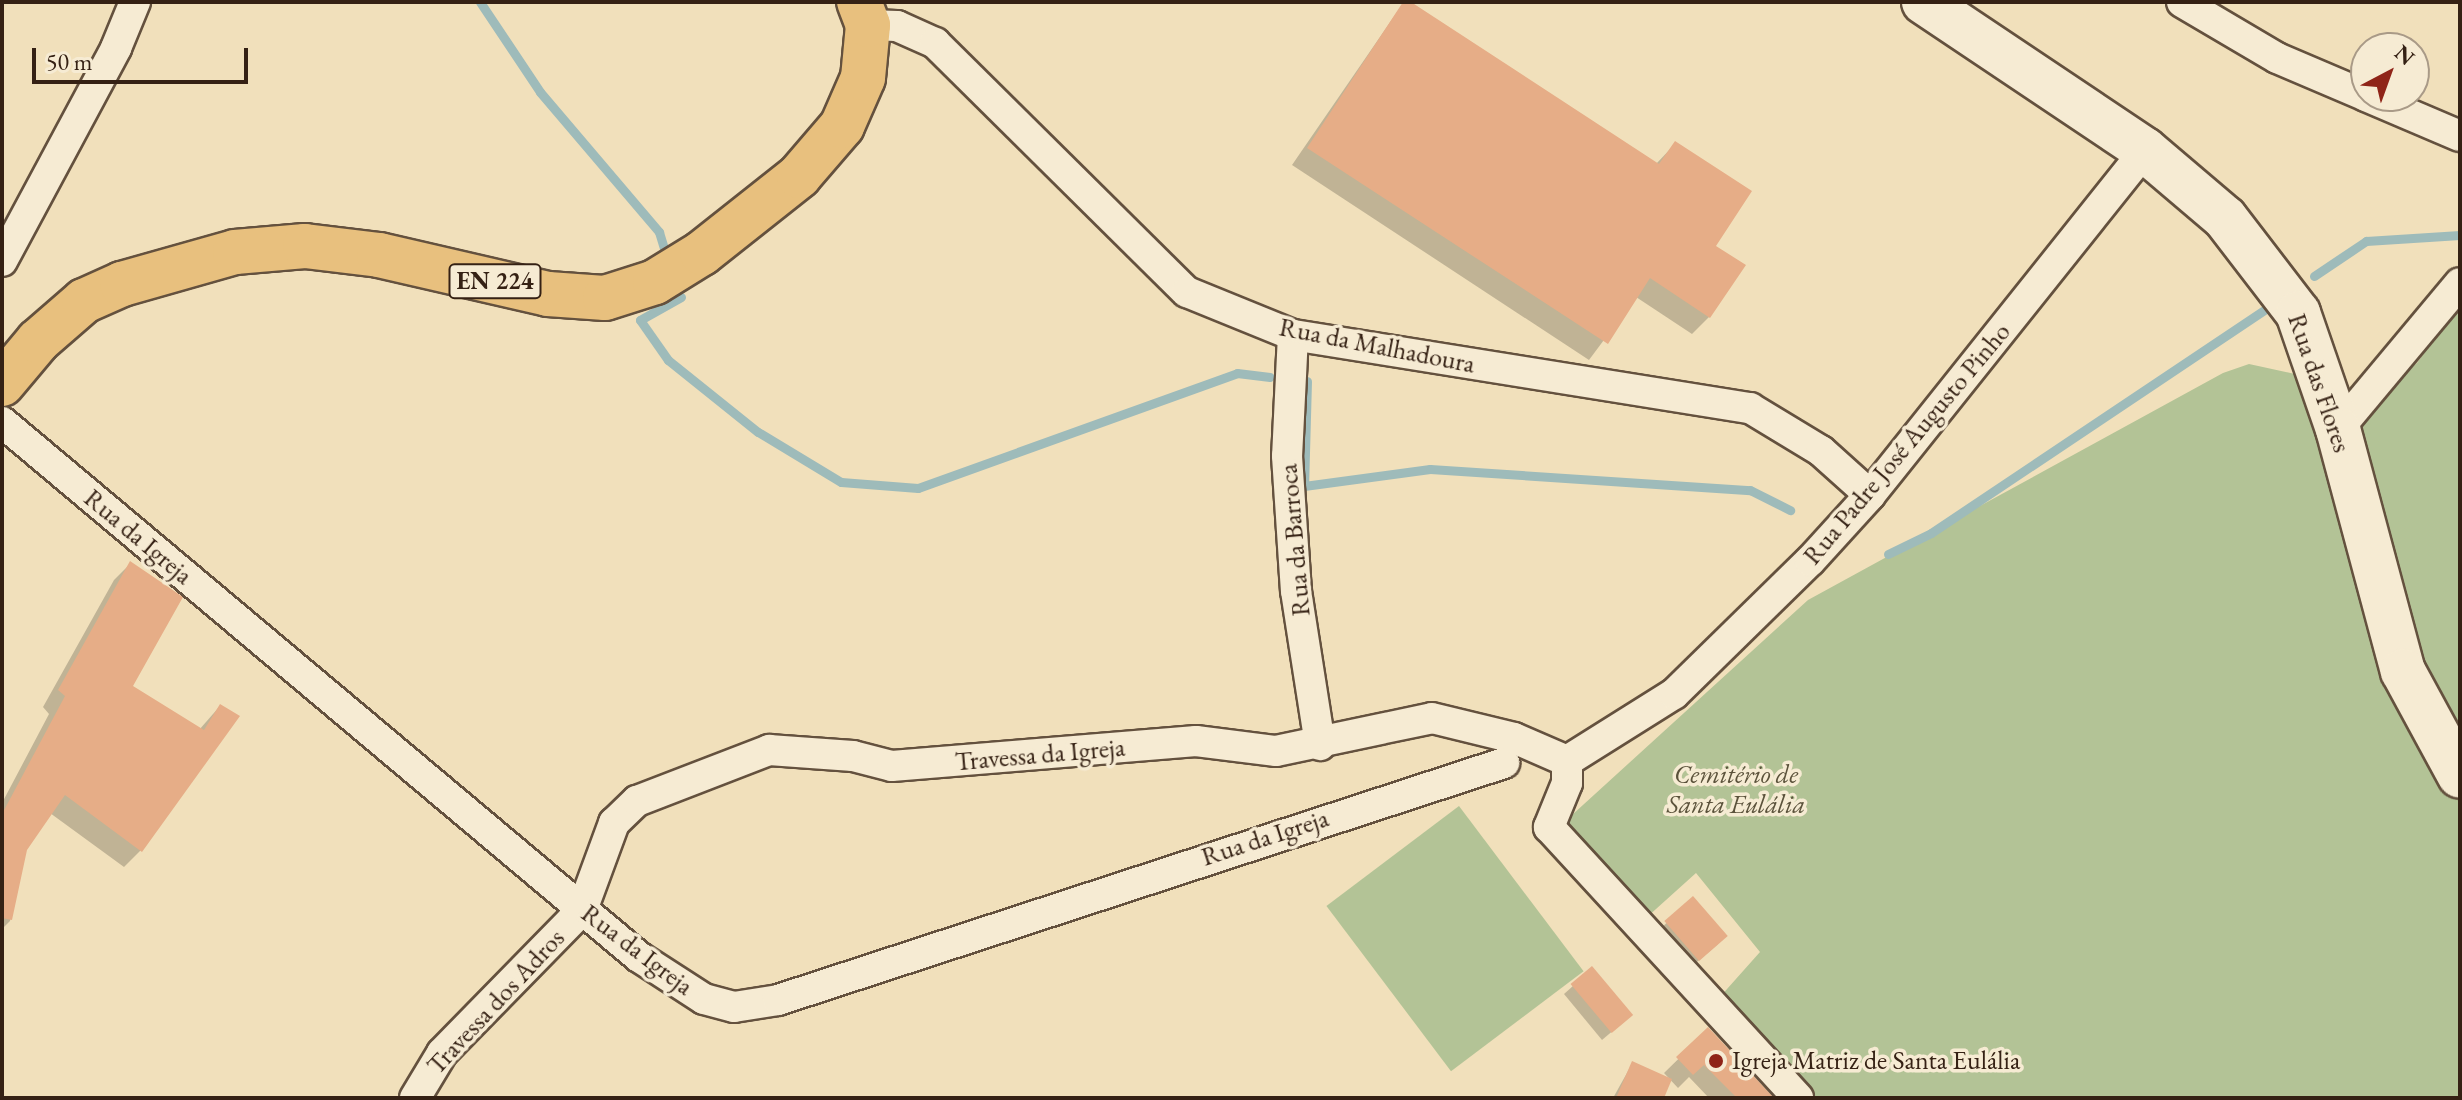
<!DOCTYPE html>
<meta charset="utf-8">
<style>
body{margin:0}
#map{position:relative;width:2462px;height:1100px;overflow:hidden;background:#f1e0bb;font-family:"EB Garamond",serif}
div>[style]{position:absolute}
[style*='--x']{left:calc(var(--x)*1px);top:calc(var(--y)*1px);width:calc(var(--w)*1px);rotate:calc(var(--a)*1deg)}
.green>*{inset:0;background:#b3c396;transform-origin:0 0}
.shadow>*{inset:0;background:#0003}
.stream>*{height:9px;margin:-4.5px;padding:0 4.5px;transform-origin:4.5px;border-radius:4.5px;background:#9ebbba}
.building>*{inset:0;background:#e6ad87;transform-origin:0 0}
.roads{filter:drop-shadow(2px 0 #64513e) drop-shadow(-2px 0 #64513e) drop-shadow(0 2px #64513e) drop-shadow(0 -2px #64513e)}
.street>*{height:30px;margin:-15px;padding:0 15px;transform-origin:15px;border-radius:15px;background:#f6ebd3}
.secondary>*{height:44px;margin:-22px;padding:0 22px;transform-origin:22px;border-radius:22px;background:#f6ebd3}
.primary>*{height:44px;margin:-22px;padding:0 22px;transform-origin:22px;border-radius:22px;background:#e8c07e}
.dots>*{width:22px;height:22px;translate:-50% -50%;box-sizing:border-box;border:4px solid #f6ebd3;border-radius:50%}
span{translate:-50% -50%;white-space:nowrap;text-align:center;line-height:1.15;-webkit-text-stroke:7px #f6ebd3;paint-order:stroke}
.shield-label span{padding:2px 6px;background:#f6ebd3;border:2px solid;border-radius:6px;-webkit-text-stroke-width:0}
.shield-label{font-size:24px;color:#352114;font-weight:700}
.street-label{font-size:26px;color:#352114}
.park-label{font-size:26px;color:#5b523b;font-style:italic}
.poi-label{font-size:26px;color:#352114}
.left{translate:0 -50%;text-align:left}
.frame{position:absolute;inset:0;border:4px solid #352114;pointer-events:none}
.north{position:absolute;left:2350px;top:32px;width:80px;height:80px;box-sizing:border-box;background:#f6ebd3;border:2px solid #a99a87;border-radius:50%;rotate:41deg;font-size:22px;font-weight:700;line-height:32px;text-align:center;color:#352114}
.north::after{content:'';display:block;margin:auto;width:28px;height:36px;background:#8f2418;clip-path:polygon(50% 0,100% 100%,50% 72%,0 100%)}
.scale{position:absolute;left:32px;top:48px;width:216px;height:36px;box-sizing:border-box;border:4px solid #352114;border-top:0;padding-left:10px;font-size:24px;line-height:28px;white-space:nowrap;color:#352114;-webkit-text-stroke:6px #f6ebd3;paint-order:stroke}
</style>
<div id="map">
<div class="green">
<div style="clip-path:polygon(2460px 302px,2460px 1098px,1811px 1098px,1719px 998px,1760px 952px,1696px 873px,1646px 918px,1561px 825px,1808px 600px,2223px 373px,2249px 364px,2295px 374px,2342px 394px,2393px 382px,2417px 363px)"></div>
<div style="left:1459px;top:806px;width:207px;height:166px;rotate:53deg"></div>
</div>
<div class="shadow">
<div style="clip-path:polygon(1404px 2px,1656px 164px,1675px 144px,1713px 246px,1709px 317px,1692px 334px,1636px 297px,1589px 360px,1292px 165px)"></div>
<div style="clip-path:polygon(130px 564px,131px 687px,199px 730px,220px 706px,141px 850px,124px 867px,50px 813px,25px 849px,10px 921px,2px 929px,2px 803px,49px 714px,43px 707px,114px 580px)"></div>
<div style="clip-path:polygon(1692px 899px,1718px 944px,1691px 967px,1658px 931px)"></div>
<div style="clip-path:polygon(1592px 969px,1622px 1023px,1602px 1040px,1564px 994px)"></div>
<div style="clip-path:polygon(1708px 1030px,1771px 1098px,1709px 1098px,1689px 1077px,1678px 1088px,1664px 1073px)"></div>
<div style="clip-path:polygon(1632px 1064px,1661px 1098px,1613px 1098px)"></div>
</div>
<div class="stream">
<div style="--x:480;--y:2;--w:108;--a:56.3"></div>
<div style="--x:540;--y:92;--w:184;--a:49.6"></div>
<div style="--x:659;--y:232;--w:17;--a:73"></div>
<div style="--x:2314;--y:276;--w:63;--a:-33.9"></div>
<div style="--x:2366;--y:241;--w:94;--a:-3.7"></div>
<div style="--x:681;--y:297;--w:47;--a:150.7"></div>
<div style="--x:640;--y:320;--w:49;--a:55"></div>
<div style="--x:668;--y:360;--w:115;--a:38.7"></div>
<div style="--x:758;--y:432;--w:97;--a:31.1"></div>
<div style="--x:841;--y:482;--w:77;--a:4.5"></div>
<div style="--x:918;--y:488;--w:339;--a:-19.8"></div>
<div style="--x:1237;--y:373;--w:33;--a:7"></div>
<div style="--x:1307;--y:381;--w:105;--a:91.6"></div>
<div style="--x:1304;--y:486;--w:127;--a:-7.7"></div>
<div style="--x:1430;--y:469;--w:321;--a:3.8"></div>
<div style="--x:1750;--y:490;--w:45;--a:26.6"></div>
<div style="--x:1888;--y:554;--w:48;--a:-26"></div>
<div style="--x:1931;--y:533;--w:409;--a:-33.8"></div>
</div>
<div class="building">
<div style="clip-path:polygon(1403px 2px,1411px 2px,1659px 164px,1675px 141px,1752px 191px,1716px 246px,1746px 265px,1710px 318px,1650px 278px,1608px 344px,1307px 148px)"></div>
<div style="clip-path:polygon(130px 561px,183px 597px,133px 686px,204px 730px,220px 704px,240px 716px,142px 852px,65px 795px,27px 850px,12px 920px,2px 918px,2px 814px,65px 696px,58px 690px)"></div>
<div style="left:1693px;top:896px;width:53px;height:38px;rotate:49deg"></div>
<div style="left:1592px;top:966px;width:64px;height:28px;rotate:50deg"></div>
<div style="clip-path:polygon(1708px 1027px,1774px 1098px,1737px 1098px,1704px 1065px,1693px 1075px,1676px 1057px)"></div>
<div style="clip-path:polygon(1632px 1061px,1672px 1079px,1664px 1098px,1616px 1098px)"></div>
</div>
<div class="roads">
<div class="street">
<div style="--x:2182;--y:2;--w:110;--a:30.5"></div>
<div style="--x:2277;--y:58;--w:97;--a:23.1"></div>
<div style="--x:868;--y:25;--w:29;--a:2"></div>
<div style="--x:897;--y:26;--w:42;--a:24.1"></div>
<div style="--x:935;--y:43;--w:354;--a:44.7"></div>
<div style="--x:1187;--y:292;--w:114;--a:22.1"></div>
<div style="--x:1293;--y:335;--w:463;--a:9.1"></div>
<div style="--x:1750;--y:408;--w:83;--a:31.2"></div>
<div style="--x:1821;--y:451;--w:66;--a:41.9"></div>
<div style="--x:2366;--y:96;--w:102;--a:23.1"></div>
<div style="--x:2;--y:261;--w:242;--a:-61.8"></div>
<div style="--x:116;--y:48;--w:50;--a:-67.6"></div>
<div style="--x:1293;--y:335;--w:121;--a:92.8"></div>
<div style="--x:1287;--y:456;--w:135;--a:86.2"></div>
<div style="--x:1296;--y:591;--w:156;--a:81.1"></div>
<div style="--x:2;--y:422;--w:832;--a:40.03"></div>
<div style="--x:639;--y:957;--w:77;--a:32.9"></div>
<div style="--x:704;--y:999;--w:31;--a:15"></div>
<div style="--x:734;--y:1007;--w:45;--a:-9"></div>
<div style="--x:778;--y:1000;--w:764;--a:-18.08"></div>
<div style="--x:2338;--y:429;--w:190;--a:-50.1"></div>
<div style="--x:1567;--y:761;--w:126;--a:-32.1"></div>
<div style="--x:1674;--y:694;--w:190;--a:-44.4"></div>
<div style="--x:1810;--y:561;--w:89;--a:-47.7"></div>
<div style="--x:1870;--y:495;--w:441;--a:-51.4"></div>
<div style="--x:1567;--y:761;--w:22;--a:90"></div>
<div style="--x:1567;--y:783;--w:48;--a:112.2"></div>
<div style="--x:1549;--y:827;--w:368;--a:47.4"></div>
<div style="--x:415;--y:1098;--w:52;--a:-59"></div>
<div style="--x:442;--y:1053;--w:200;--a:-45.6"></div>
<div style="--x:582;--y:910;--w:93;--a:-69.8"></div>
<div style="--x:614;--y:823;--w:32;--a:-44"></div>
<div style="--x:637;--y:801;--w:142;--a:-21.1"></div>
<div style="--x:769;--y:750;--w:84;--a:4.1"></div>
<div style="--x:853;--y:756;--w:40;--a:14.4"></div>
<div style="--x:892;--y:766;--w:305;--a:-4.7"></div>
<div style="--x:1196;--y:741;--w:81;--a:7.1"></div>
<div style="--x:1276;--y:751;--w:159;--a:-11.9"></div>
<div style="--x:1432;--y:718;--w:84;--a:13.7"></div>
<div style="--x:1514;--y:738;--w:58;--a:23.5"></div>
</div>
<div class="secondary">
<div style="--x:1924;--y:2;--w:266;--a:33.8"></div>
<div style="--x:2145;--y:150;--w:105;--a:40.4"></div>
<div style="--x:2225;--y:218;--w:120;--a:52.5"></div>
<div style="--x:2298;--y:313;--w:123;--a:71"></div>
<div style="--x:2338;--y:429;--w:251;--a:75"></div>
<div style="--x:2403;--y:671;--w:119;--a:61.5"></div>
</div>
<div class="primary">
<div style="--x:2;--y:384;--w:56;--a:-50.1"></div>
<div style="--x:38;--y:341;--w:61;--a:-41"></div>
<div style="--x:84;--y:301;--w:42;--a:-24.1"></div>
<div style="--x:122;--y:284;--w:117;--a:-15.8"></div>
<div style="--x:235;--y:252;--w:70;--a:-4.9"></div>
<div style="--x:305;--y:246;--w:75;--a:6.9"></div>
<div style="--x:379;--y:255;--w:173;--a:13"></div>
<div style="--x:548;--y:294;--w:57;--a:4"></div>
<div style="--x:605;--y:298;--w:52;--a:-17.7"></div>
<div style="--x:655;--y:282;--w:55;--a:-31.7"></div>
<div style="--x:702;--y:253;--w:124;--a:-38.4"></div>
<div style="--x:799;--y:176;--w:66;--a:-49.3"></div>
<div style="--x:842;--y:126;--w:52;--a:-66.4"></div>
<div style="--x:863;--y:78;--w:53;--a:-84.6"></div>
<div style="--x:868;--y:25;--w:25;--a:-111"></div>
</div>
</div>
<div class="dots">
<div style="left:1716px;top:1061px;background:#8f2418"></div>
</div>
<div class="shield-label">
<span style="left:495px;top:281px">EN 224</span>
</div>
<div class="street-label">
<span style="left:1377px;top:346px;rotate:11deg">Rua da Malhadoura</span>
<span style="left:2319px;top:383px;rotate:71deg">Rua das Flores</span>
<span style="left:1907px;top:444px;rotate:-50deg">Rua Padre José Augusto Pinho</span>
<span style="left:138px;top:537px;rotate:40deg">Rua da Igreja</span>
<span style="left:1295px;top:540px;rotate:-95deg">Rua da Barroca</span>
<span style="left:1040px;top:755px;rotate:-5deg">Travessa da Igreja</span>
<span style="left:1265px;top:838px;rotate:-18deg">Rua da Igreja</span>
<span style="left:637px;top:950px;rotate:37deg">Rua da Igreja</span>
<span style="left:496px;top:1002px;rotate:-47deg">Travessa dos Adros</span>
</div>
<div class="park-label">
<span style="left:1736px;top:790px">Cemitério de<br>Santa Eulália</span>
</div>
<div class="poi-label">
<span class="left" style="left:1732px;top:1061px">Igreja Matriz de Santa Eulália</span>
</div>
<div class="frame"></div>
<div class="north">N</div>
<div class="scale">50 m</div>
</div>
